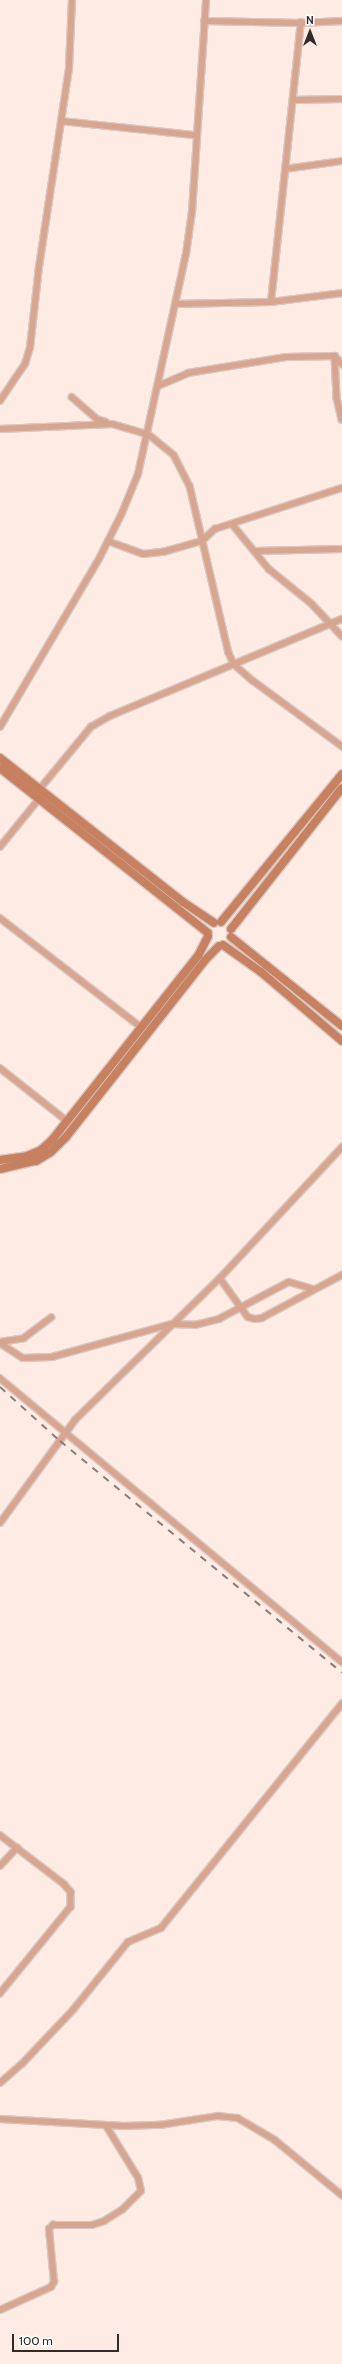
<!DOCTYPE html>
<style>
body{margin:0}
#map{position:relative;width:342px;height:2364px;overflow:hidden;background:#feebe3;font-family:Cabin,sans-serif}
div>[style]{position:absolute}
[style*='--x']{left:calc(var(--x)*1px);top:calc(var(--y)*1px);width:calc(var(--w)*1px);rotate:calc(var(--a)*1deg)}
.roads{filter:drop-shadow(1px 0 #d9c8c1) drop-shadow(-1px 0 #d9c8c1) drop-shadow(0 1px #d9c8c1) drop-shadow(0 -1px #d9c8c1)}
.street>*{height:5.5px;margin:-2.75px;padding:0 2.75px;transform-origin:2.75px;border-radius:2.75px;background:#d7a590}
.secondary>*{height:8px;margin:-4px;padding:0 4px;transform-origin:4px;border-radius:4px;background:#c78060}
.rail>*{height:2px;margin-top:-1px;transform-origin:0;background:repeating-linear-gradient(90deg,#897c77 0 7px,transparent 0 14px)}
span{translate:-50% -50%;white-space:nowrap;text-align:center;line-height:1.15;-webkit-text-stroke:3px #fff;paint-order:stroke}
.north{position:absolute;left:290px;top:12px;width:40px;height:40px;-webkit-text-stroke:3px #fff;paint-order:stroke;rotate:0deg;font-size:11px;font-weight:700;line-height:16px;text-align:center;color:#322a27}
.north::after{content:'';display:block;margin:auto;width:14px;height:18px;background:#322a27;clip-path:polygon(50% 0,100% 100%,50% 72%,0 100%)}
.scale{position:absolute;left:12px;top:2334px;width:107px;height:18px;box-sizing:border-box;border:2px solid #322a27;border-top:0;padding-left:5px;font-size:12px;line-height:14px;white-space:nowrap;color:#322a27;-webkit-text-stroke:3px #fff;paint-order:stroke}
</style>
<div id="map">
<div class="roads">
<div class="street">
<div style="--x:204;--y:21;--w:97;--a:1.2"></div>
<div style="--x:301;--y:23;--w:41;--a:-2.8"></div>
<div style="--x:293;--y:100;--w:49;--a:-1.2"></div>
<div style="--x:61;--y:121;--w:135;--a:6"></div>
<div style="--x:285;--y:169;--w:58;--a:-8"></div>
<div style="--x:271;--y:302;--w:281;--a:-83.9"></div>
<div style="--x:175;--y:304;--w:96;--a:-1.2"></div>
<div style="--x:271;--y:302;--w:72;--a:-7.2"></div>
<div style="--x:335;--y:356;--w:42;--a:87.3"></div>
<div style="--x:337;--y:398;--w:22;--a:77"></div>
<div style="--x:158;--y:386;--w:33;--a:-23"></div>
<div style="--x:188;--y:373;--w:99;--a:-9.3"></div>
<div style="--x:286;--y:357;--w:49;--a:-1.2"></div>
<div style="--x:335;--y:356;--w:11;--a:49"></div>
<div style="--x:72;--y:397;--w:33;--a:41"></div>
<div style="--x:97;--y:419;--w:9;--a:18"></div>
<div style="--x:0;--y:401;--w:45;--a:-56"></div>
<div style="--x:25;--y:364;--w:17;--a:-73"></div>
<div style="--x:30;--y:348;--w:81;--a:-83.7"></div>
<div style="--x:39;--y:267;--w:201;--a:-81.4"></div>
<div style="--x:69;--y:68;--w:68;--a:-87.5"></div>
<div style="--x:0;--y:429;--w:112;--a:-2.6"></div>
<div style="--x:112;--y:424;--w:37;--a:16"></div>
<div style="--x:148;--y:434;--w:33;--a:39"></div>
<div style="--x:174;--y:455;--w:35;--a:63"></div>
<div style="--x:190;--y:486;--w:171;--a:76.9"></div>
<div style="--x:229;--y:653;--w:12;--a:66"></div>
<div style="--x:234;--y:664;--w:24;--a:42"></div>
<div style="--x:252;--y:680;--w:112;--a:36.3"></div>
<div style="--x:233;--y:525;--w:57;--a:50.7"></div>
<div style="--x:269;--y:569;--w:55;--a:39.1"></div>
<div style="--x:312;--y:604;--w:44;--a:46.8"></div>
<div style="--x:108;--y:541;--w:37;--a:20"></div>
<div style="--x:143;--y:554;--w:20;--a:-6"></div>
<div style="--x:163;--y:552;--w:41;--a:-15.8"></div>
<div style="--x:202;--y:541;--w:18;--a:-43"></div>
<div style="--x:215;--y:529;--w:133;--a:-17.9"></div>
<div style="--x:255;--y:551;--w:87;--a:-1.3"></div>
<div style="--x:0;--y:727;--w:195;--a:-59.5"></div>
<div style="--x:99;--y:559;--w:51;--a:-63.4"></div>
<div style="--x:122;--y:513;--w:42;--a:-67.7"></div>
<div style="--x:138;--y:474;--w:225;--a:-77.7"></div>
<div style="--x:186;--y:254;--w:42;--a:-81.9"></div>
<div style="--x:192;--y:212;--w:212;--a:-86.2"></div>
<div style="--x:39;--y:790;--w:82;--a:-50.5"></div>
<div style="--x:91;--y:727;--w:22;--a:-30"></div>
<div style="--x:110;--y:716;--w:251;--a:-22.7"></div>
<div style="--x:0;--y:847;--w:62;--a:-50.9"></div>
<div style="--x:0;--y:918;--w:178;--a:37.7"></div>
<div style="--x:0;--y:1068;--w:85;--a:38.3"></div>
<div style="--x:220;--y:1278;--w:48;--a:54.3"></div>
<div style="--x:248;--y:1317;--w:7;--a:16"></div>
<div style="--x:255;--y:1319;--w:7;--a:-8"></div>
<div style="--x:262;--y:1318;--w:91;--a:-28.3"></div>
<div style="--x:0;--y:1342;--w:24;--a:-9"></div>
<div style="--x:24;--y:1338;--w:34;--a:-37"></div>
<div style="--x:0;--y:1343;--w:27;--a:33"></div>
<div style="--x:23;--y:1358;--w:29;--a:-2"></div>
<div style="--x:52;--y:1357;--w:124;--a:-15.4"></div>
<div style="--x:172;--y:1324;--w:23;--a:2"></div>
<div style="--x:195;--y:1325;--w:25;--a:-14"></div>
<div style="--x:219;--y:1319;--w:79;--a:-27.9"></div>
<div style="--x:289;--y:1282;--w:25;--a:16"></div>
<div style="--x:0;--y:1378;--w:445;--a:39.7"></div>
<div style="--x:0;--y:1523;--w:127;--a:-53.9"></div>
<div style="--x:75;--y:1420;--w:203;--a:-44.4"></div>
<div style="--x:220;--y:1278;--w:179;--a:-47"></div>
<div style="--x:0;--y:1835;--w:81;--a:37.4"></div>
<div style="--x:64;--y:1884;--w:11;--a:49"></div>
<div style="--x:71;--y:1892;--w:15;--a:90"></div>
<div style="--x:71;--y:1907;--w:112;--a:129.2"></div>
<div style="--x:0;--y:1866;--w:25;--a:-47"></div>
<div style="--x:0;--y:2083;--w:29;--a:-41"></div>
<div style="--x:22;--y:2064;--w:74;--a:-46.6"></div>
<div style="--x:73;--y:2010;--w:87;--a:-51"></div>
<div style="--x:128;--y:1942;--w:36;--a:-23"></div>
<div style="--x:161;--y:1928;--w:288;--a:-51.1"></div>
<div style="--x:0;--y:2119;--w:124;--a:3.2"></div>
<div style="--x:124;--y:2126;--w:36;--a:-2"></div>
<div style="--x:160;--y:2125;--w:59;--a:-8.8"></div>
<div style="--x:218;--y:2116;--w:20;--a:6"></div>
<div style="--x:238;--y:2118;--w:43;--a:30.7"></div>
<div style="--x:275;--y:2140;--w:87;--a:39.4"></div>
<div style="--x:0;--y:2310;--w:56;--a:-24.3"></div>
<div style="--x:51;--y:2287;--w:6;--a:-59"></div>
<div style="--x:54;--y:2282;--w:53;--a:-95.4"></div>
<div style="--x:49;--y:2229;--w:6;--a:-45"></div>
<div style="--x:53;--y:2225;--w:39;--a:0"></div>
<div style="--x:92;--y:2225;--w:13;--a:-18"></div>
<div style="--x:104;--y:2221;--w:22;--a:-32"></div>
<div style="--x:123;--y:2209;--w:25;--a:-45"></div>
<div style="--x:141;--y:2191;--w:13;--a:-103"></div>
<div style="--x:138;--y:2178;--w:61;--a:-121.6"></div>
</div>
<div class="secondary">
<div style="--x:0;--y:758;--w:233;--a:38.2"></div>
<div style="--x:183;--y:902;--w:37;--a:34"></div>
<div style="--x:0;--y:768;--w:265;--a:38.4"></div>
<div style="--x:221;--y:922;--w:191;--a:-50.7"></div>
<div style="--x:231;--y:929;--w:179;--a:-51.8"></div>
<div style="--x:231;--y:937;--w:142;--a:38.7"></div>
<div style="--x:223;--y:945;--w:47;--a:35.4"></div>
<div style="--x:261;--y:972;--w:106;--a:40.4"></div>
<div style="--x:0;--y:1160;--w:27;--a:-8"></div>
<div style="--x:27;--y:1156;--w:15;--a:-23"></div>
<div style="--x:41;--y:1150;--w:15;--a:-42"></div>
<div style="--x:52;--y:1140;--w:235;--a:-51.6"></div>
<div style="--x:198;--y:956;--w:22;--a:-63"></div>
<div style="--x:0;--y:1169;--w:37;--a:-13"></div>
<div style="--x:36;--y:1161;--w:17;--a:-31"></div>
<div style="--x:51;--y:1152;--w:21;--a:-45"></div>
<div style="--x:66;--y:1137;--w:226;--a:-51.8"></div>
<div style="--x:206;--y:959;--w:18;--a:-45"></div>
</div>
</div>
<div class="rail">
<div style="--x:0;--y:1387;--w:81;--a:42"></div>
<div style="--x:60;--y:1441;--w:365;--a:39.4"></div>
</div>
<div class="north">N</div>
<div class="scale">100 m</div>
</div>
